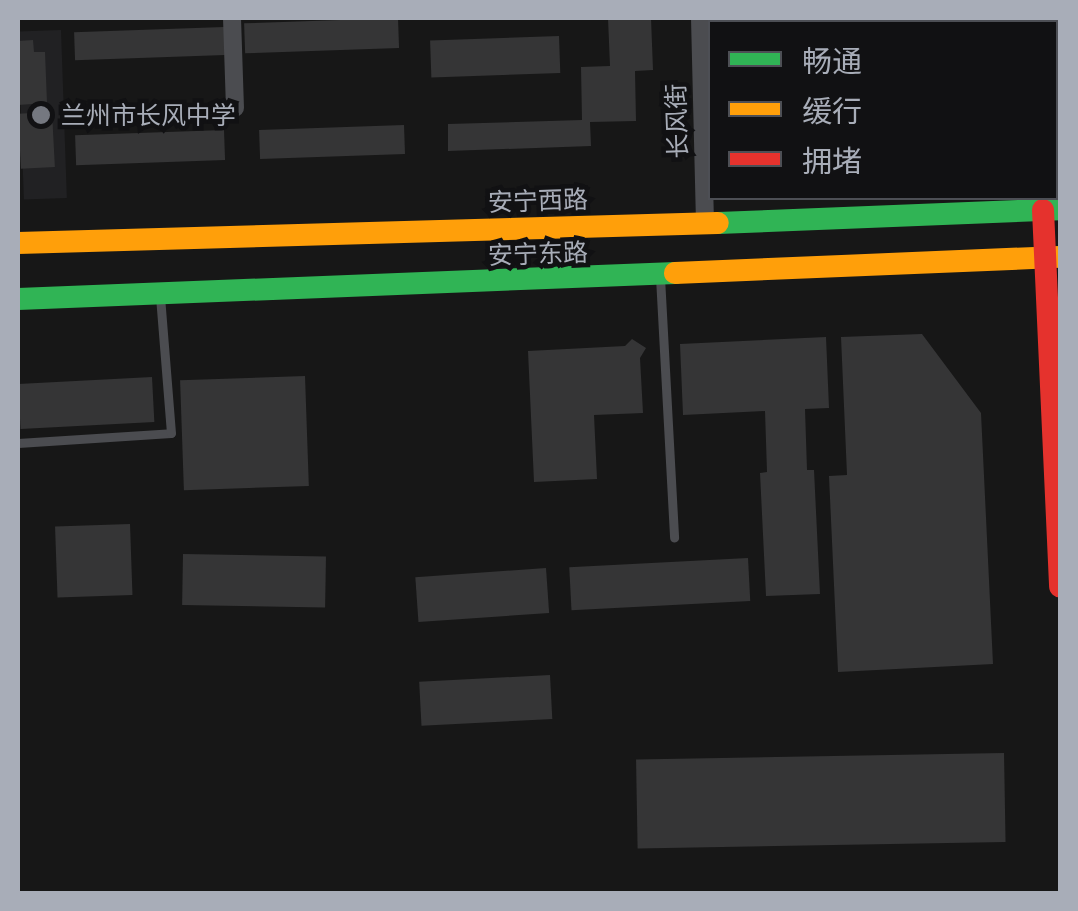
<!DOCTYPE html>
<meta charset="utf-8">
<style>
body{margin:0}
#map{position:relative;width:1078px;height:911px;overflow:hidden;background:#171717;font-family:Montserrat,"Noto Sans SC",sans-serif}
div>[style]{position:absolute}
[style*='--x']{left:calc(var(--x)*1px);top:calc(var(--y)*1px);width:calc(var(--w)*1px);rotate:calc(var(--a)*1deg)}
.built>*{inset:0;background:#212123;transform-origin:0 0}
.building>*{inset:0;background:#353536;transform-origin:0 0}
.lane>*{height:9px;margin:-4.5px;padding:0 4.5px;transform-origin:4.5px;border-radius:4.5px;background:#4b4c50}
.street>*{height:18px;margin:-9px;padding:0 9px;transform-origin:9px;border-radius:9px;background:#4b4c50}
.fast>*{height:22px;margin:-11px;padding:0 11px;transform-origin:11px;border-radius:11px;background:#30b455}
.slow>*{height:22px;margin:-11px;padding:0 11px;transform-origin:11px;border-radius:11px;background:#ff9f0a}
.jam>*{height:22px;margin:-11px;padding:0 11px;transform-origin:11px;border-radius:11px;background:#e5322d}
.dots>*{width:28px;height:28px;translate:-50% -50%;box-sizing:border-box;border:5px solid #111113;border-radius:50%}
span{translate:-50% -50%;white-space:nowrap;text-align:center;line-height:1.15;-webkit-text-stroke:9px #111113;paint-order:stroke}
.poi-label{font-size:25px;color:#a8adb8}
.left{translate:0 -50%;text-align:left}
.street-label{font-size:25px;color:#a8adb8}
.frame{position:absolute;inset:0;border:20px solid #a8adb8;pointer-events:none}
.legend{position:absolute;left:708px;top:20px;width:350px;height:180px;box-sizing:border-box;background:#111113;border:2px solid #4d4f55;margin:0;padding:12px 18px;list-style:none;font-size:30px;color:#a8adb8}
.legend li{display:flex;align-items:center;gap:20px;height:50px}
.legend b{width:50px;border:2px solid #4d4f55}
</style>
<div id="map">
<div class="built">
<div style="left:61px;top:30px;width:168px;height:43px;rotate:88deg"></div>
</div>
<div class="building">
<div style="left:398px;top:18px;width:30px;height:154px;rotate:88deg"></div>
<div style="clip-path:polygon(608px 18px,651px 18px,653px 70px,635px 71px,636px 121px,590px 122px,591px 146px,448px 151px,448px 124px,582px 120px,581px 67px,610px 66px)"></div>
<div style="left:224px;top:27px;width:28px;height:150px;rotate:88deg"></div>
<div style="left:559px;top:36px;width:37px;height:129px;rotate:88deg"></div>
<div style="clip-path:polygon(33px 40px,34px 52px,45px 52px,47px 103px,18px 105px,18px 41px)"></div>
<div style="left:52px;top:112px;width:55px;height:34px;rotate:87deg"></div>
<div style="left:404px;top:125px;width:29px;height:145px;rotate:88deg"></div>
<div style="left:224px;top:130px;width:30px;height:149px;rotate:88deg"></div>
<div style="clip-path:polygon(922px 334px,981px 413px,993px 664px,838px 672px,829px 476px,847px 475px,841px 337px)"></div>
<div style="clip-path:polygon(826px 337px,829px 408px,805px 409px,807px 470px,814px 470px,820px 594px,766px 596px,760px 473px,767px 472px,765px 411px,683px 415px,680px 344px)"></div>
<div style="clip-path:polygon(632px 339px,646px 348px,640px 358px,643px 413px,594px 415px,597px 479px,534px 482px,528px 351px,625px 346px)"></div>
<div style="left:305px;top:376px;width:110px;height:125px;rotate:88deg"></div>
<div style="left:152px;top:377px;width:45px;height:134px;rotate:87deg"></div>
<div style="left:130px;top:524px;width:71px;height:75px;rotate:88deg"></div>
<div style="left:183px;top:554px;width:143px;height:51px;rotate:1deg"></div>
<div style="left:748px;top:558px;width:43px;height:179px;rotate:87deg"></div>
<div style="left:546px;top:568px;width:45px;height:131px;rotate:86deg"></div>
<div style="left:550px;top:675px;width:44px;height:131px;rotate:87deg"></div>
<div style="left:1004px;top:753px;width:89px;height:368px;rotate:89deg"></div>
</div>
<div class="lane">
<div style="--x:660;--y:277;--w:261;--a:86.9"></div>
<div style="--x:18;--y:443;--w:153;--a:-3.7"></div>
<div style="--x:171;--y:433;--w:137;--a:-94.6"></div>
</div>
<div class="street">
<div style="--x:232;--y:18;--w:90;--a:88.1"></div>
<div style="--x:700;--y:18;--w:206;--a:88.6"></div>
</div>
<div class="fast">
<div style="--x:718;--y:223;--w:342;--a:-2.3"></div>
<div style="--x:18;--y:299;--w:658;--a:-2.27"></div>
</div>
<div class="slow">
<div style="--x:18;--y:243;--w:700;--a:-1.64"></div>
<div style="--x:675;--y:273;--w:385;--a:-2.4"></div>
</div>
<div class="jam">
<div style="--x:1043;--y:210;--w:377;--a:87.4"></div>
</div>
<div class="dots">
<div style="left:41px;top:115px;background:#757880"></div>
</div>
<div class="poi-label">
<span class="left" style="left:61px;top:115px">兰州市长风中学</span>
</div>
<div class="street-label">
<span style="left:677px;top:121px;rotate:-92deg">长风街</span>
<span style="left:538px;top:201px;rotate:-2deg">安宁西路</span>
<span style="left:538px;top:254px;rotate:-2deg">安宁东路</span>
</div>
<div class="frame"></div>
<ul class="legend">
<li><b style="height:12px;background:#30b455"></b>畅通</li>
<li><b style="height:12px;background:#ff9f0a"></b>缓行</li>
<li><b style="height:12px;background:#e5322d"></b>拥堵</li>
</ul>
</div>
